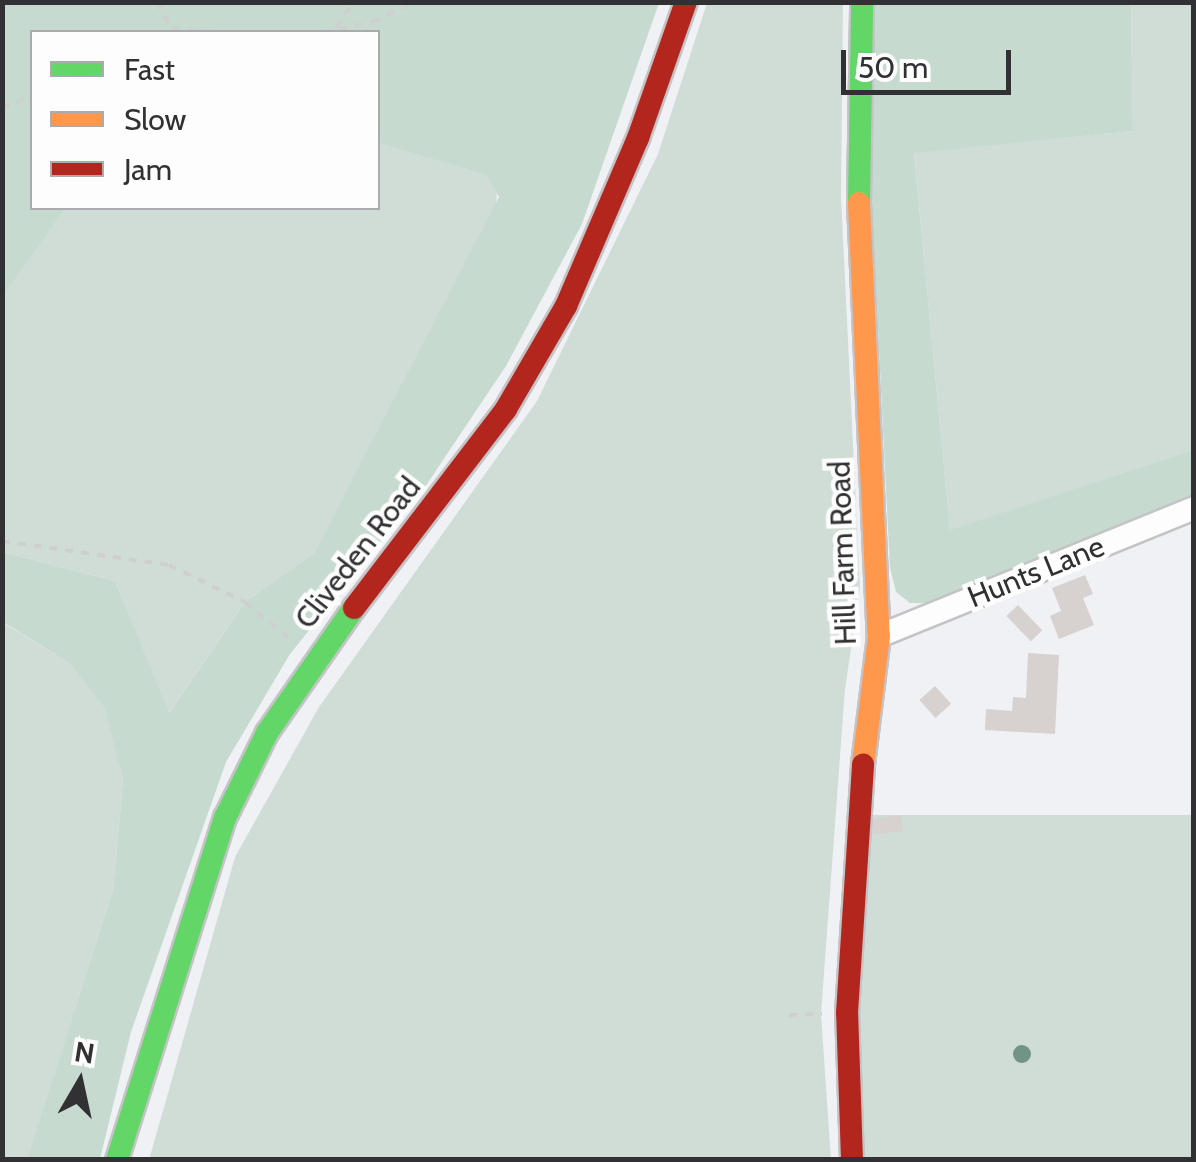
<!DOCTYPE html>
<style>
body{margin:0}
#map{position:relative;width:1196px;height:1162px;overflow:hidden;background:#f0f1f4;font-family:Cabin,sans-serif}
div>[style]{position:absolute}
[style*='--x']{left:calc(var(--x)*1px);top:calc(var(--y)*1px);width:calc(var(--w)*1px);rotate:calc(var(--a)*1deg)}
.green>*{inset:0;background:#d0ddd6;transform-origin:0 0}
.forest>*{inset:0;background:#c7dad0}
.building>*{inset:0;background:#d7d1d0;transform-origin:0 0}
.path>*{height:4px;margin-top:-2px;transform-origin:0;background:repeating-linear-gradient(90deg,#cfcfd0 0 8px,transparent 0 16px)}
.roads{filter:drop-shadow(2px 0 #c4c4c7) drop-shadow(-2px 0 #c4c4c7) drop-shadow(0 2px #c4c4c7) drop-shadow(0 -2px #c4c4c7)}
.street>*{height:22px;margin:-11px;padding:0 11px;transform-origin:11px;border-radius:11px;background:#fdfdfd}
.fast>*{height:22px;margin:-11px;padding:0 11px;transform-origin:11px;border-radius:11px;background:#63d668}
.slow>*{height:22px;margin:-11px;padding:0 11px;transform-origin:11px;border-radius:11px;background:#ff974d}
.jam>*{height:22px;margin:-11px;padding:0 11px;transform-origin:11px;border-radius:11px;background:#b3261e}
.trees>*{width:18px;height:18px;margin:-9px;border-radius:50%;background:#729486}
span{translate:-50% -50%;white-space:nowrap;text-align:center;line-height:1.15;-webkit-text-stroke:9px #fdfdfe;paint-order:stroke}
.street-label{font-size:30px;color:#313133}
.frame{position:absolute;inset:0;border:5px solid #313133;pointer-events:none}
.legend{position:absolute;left:30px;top:30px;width:350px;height:180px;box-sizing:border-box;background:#fdfdfe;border:2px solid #ababad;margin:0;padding:12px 18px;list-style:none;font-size:30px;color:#313133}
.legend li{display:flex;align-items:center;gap:20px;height:50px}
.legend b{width:50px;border:2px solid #ababad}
.north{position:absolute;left:30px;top:1032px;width:100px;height:100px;-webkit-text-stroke:8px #fdfdfe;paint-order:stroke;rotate:9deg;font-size:28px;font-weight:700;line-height:40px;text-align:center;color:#313133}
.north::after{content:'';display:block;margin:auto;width:35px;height:45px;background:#313133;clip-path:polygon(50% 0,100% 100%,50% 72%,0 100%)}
.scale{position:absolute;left:841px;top:50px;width:170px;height:45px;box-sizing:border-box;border:5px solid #313133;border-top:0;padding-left:12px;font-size:30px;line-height:35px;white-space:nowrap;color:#313133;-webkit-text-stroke:8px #fdfdfe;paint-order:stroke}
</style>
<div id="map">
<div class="green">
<div style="clip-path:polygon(707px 3px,843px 3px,841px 196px,860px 589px,845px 689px,821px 1014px,831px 1159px,149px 1160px,235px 857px,319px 707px,537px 401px,658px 154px)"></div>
<div style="clip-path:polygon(1131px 3px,1193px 3px,1193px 450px,950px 531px,914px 152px,1133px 131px)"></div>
<div style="clip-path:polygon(378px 143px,487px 175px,497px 184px,496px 210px,314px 553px,245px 602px,168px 714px,115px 581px,3px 552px,2px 295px,66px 208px,378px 208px)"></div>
<div style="clip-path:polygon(2px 622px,69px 663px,106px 708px,123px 780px,113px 890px,27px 1160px,2px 1159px)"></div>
<div style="left:1193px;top:815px;width:344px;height:334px;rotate:90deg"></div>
</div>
<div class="forest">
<div style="clip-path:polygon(3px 2px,659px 3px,582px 224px,506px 366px,427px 484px,290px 654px,226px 762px,131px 1032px,100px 1159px,27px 1159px,113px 890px,123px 780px,105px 708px,69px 663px,3px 622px,3px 552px,115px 581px,169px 713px,245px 602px,314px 553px,499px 197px,486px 175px,378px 143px,378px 32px,32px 32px,32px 208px,66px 208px,3px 295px)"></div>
<div style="clip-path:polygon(874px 3px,1131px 3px,1133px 131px,914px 153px,950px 530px,1193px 450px,1193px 495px,933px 603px,910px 603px,896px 592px,890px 568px,867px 112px)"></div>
</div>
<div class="building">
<div style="clip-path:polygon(1085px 575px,1093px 594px,1083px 598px,1094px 625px,1059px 639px,1050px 616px,1061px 611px,1052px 588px)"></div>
<div style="left:1018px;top:605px;width:35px;height:16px;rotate:46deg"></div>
<div style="clip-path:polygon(1028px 653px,1059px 655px,1055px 734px,985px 730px,986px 709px,1012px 711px,1013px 697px,1026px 698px)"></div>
<div style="left:935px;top:686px;width:24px;height:21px;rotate:48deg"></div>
<div style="left:901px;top:815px;width:16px;height:34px;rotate:83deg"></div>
</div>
<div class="path">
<div style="--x:157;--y:2;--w:31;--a:61"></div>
<div style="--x:336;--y:28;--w:31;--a:-57"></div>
<div style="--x:172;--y:29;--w:52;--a:3.3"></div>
<div style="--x:323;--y:32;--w:50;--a:-11.5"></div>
<div style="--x:372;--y:22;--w:47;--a:-24.9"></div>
<div style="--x:2;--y:108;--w:32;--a:-22"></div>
<div style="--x:2;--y:541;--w:169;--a:8.2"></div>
<div style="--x:169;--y:565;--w:85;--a:26"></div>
<div style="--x:245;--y:602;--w:65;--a:39.4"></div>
<div style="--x:789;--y:1015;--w:33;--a:-2"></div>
</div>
<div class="roads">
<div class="street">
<div style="--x:879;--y:636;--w:340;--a:-22.1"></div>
</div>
<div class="fast">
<div style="--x:859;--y:203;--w:201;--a:-89.1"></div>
<div style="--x:117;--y:1160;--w:359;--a:-72.5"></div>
<div style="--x:225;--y:818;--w:95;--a:-63.7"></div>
<div style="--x:267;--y:733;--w:152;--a:-55.2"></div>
</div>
<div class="slow">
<div style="--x:859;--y:203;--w:433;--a:87.4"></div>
<div style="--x:879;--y:636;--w:130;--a:97.1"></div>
</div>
<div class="jam">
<div style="--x:354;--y:608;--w:250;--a:-52.6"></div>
<div style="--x:506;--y:409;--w:119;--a:-59.8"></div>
<div style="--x:566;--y:306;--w:183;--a:-66.8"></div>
<div style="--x:638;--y:138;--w:144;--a:-70.6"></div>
<div style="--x:852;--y:1160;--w:147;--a:-91.9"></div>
<div style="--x:847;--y:1013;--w:249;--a:-86.3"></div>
</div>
</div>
<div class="trees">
<div style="left:1022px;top:1054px"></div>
</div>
<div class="street-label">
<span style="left:358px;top:553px;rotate:-52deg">Cliveden Road</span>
<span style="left:843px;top:553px;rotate:-92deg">Hill Farm Road</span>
<span style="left:1036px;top:572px;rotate:-22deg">Hunts Lane</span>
</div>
<div class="frame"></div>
<ul class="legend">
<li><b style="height:12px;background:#63d668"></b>Fast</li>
<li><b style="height:12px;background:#ff974d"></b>Slow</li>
<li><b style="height:12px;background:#b3261e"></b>Jam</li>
</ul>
<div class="north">N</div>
<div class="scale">50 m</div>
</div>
